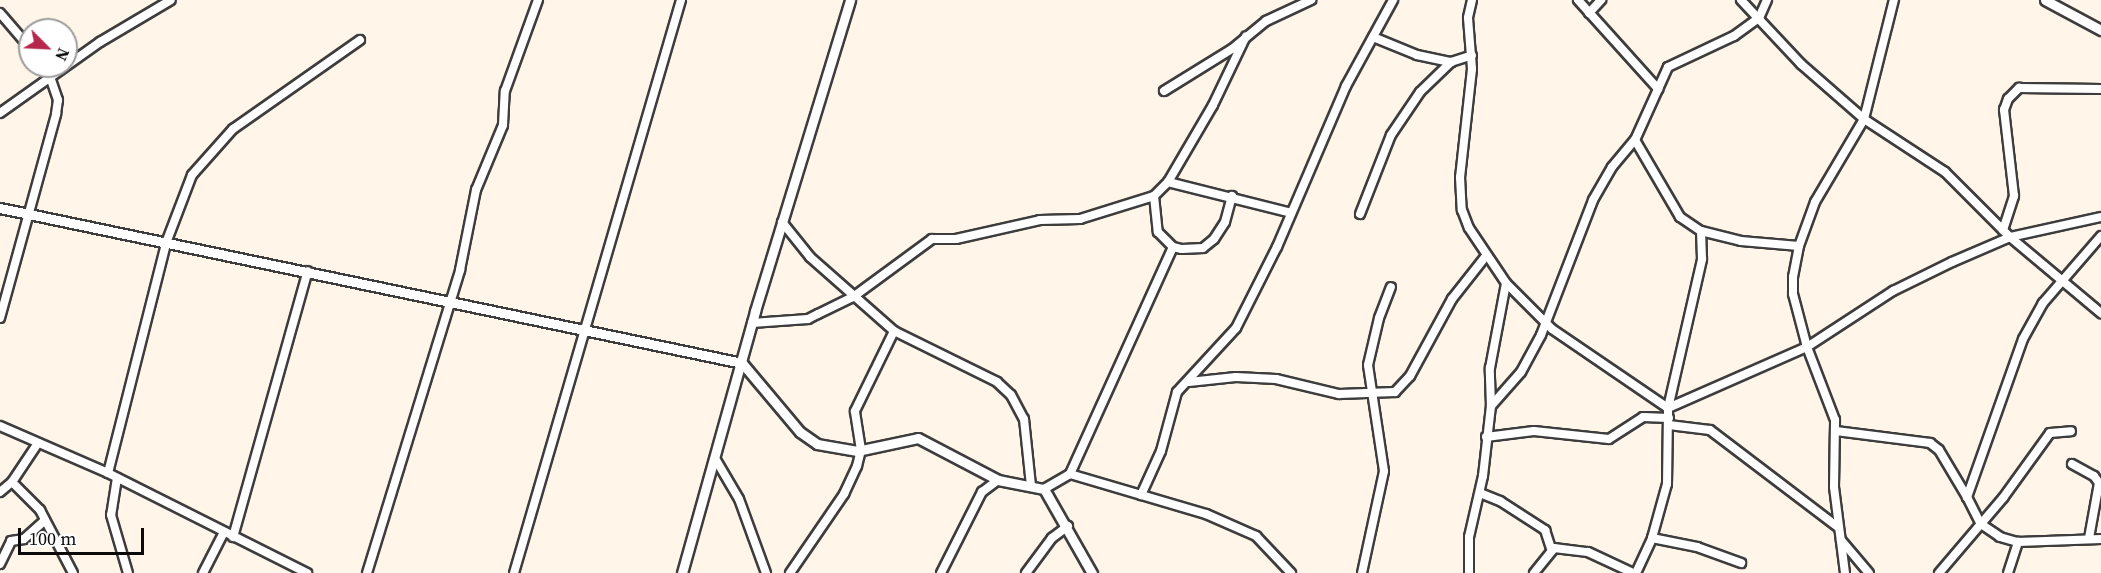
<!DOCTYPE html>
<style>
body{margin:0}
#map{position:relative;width:2101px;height:573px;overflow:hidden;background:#fff5e8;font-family:"Source Serif 4",serif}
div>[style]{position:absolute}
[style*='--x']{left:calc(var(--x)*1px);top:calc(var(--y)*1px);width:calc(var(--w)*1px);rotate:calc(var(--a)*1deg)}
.roads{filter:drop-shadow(2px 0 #3d3d3d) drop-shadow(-2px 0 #3d3d3d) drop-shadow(0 2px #3d3d3d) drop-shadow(0 -2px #3d3d3d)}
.minor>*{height:8px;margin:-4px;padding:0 4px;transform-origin:4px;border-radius:4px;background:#fff}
.tertiary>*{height:9px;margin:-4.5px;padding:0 4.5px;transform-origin:4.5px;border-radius:4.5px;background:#fff}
span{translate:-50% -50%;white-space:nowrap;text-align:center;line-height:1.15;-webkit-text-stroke:6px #fff;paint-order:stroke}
.north{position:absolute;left:18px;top:18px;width:60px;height:60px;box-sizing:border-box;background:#fff;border:2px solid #9d9d9d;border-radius:50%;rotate:114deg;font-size:16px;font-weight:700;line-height:24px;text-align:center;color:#0a0a0a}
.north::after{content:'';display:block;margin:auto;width:21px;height:27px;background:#b7264c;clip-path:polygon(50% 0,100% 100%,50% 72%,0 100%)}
.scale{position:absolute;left:18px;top:528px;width:126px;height:27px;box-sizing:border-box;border:3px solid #0a0a0a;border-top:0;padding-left:8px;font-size:18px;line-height:21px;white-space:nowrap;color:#0a0a0a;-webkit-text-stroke:4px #fff;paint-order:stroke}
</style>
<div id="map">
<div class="roads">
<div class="minor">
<div style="--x:1472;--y:0;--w:18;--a:103"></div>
<div style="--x:1468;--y:18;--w:51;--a:85.5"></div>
<div style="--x:1472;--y:69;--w:109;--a:96.3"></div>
<div style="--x:1460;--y:177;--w:33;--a:87"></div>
<div style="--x:1462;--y:210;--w:19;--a:69"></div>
<div style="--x:1469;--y:228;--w:66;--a:56.1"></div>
<div style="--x:1506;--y:283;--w:65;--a:45"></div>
<div style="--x:1552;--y:329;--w:140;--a:34.3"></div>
<div style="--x:1578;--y:0;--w:120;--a:48"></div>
<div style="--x:1741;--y:0;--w:88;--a:46.8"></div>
<div style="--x:1801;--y:64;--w:84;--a:41.1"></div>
<div style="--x:1864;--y:119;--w:97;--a:33.2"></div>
<div style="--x:1945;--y:172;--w:92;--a:45"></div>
<div style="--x:2010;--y:237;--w:119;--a:39.9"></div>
<div style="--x:0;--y:13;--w:46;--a:49.4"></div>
<div style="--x:1589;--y:13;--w:18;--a:-47"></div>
<div style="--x:1373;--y:37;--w:48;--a:22.2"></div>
<div style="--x:1417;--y:55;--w:35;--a:12"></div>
<div style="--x:1164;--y:91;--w:80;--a:-31.7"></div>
<div style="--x:1232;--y:49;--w:44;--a:-39.5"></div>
<div style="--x:1266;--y:21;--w:50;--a:-25"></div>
<div style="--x:0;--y:113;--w:123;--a:-35.4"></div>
<div style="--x:100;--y:42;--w:82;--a:-30.6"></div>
<div style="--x:1635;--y:140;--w:89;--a:59.7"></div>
<div style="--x:1680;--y:217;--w:25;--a:34"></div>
<div style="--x:1701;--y:231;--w:41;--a:14"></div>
<div style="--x:1741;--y:241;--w:58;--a:4.9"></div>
<div style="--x:1168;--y:182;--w:127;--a:14.1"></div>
<div style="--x:1154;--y:196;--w:36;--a:84"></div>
<div style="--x:1158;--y:232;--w:21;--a:45"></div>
<div style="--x:1173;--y:247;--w:9;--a:13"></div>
<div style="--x:1182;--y:249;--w:21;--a:-3"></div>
<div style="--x:1203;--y:248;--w:14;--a:-39"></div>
<div style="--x:1214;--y:239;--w:20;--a:-57"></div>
<div style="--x:1225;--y:222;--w:27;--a:-75"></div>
<div style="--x:1360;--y:214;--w:85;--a:-68.6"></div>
<div style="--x:1391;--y:135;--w:52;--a:-56"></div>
<div style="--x:1420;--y:92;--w:43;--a:-44.1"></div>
<div style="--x:1451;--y:62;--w:22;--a:-18"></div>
<div style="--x:782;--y:222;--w:45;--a:51.3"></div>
<div style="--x:810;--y:257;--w:112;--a:41.4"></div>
<div style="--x:894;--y:331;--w:115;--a:26.3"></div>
<div style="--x:997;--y:382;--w:19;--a:43"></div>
<div style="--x:1011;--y:395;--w:27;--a:62"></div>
<div style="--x:1024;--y:419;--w:67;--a:84"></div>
<div style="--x:2003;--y:230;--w:36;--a:-72"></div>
<div style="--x:2014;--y:196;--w:87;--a:-96.6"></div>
<div style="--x:2004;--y:110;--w:12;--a:-70"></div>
<div style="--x:2008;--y:99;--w:16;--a:-45"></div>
<div style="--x:2019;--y:88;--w:82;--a:0.7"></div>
<div style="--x:2101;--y:236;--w:89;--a:130.9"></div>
<div style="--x:2043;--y:303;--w:41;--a:119.1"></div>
<div style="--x:2023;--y:339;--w:168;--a:109.5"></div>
<div style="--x:1967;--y:497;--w:30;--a:63"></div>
<div style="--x:1981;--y:524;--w:23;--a:34"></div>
<div style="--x:2000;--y:537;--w:19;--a:16"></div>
<div style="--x:2018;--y:542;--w:83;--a:-2.1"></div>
<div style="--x:0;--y:318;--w:212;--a:-74.6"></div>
<div style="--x:56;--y:114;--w:14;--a:-82"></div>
<div style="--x:58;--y:100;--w:36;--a:-109"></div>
<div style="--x:752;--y:323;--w:56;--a:-4.1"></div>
<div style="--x:808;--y:319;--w:11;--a:-27"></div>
<div style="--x:818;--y:314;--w:39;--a:-26"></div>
<div style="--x:853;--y:297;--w:98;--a:-36.3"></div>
<div style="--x:932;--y:239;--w:24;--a:0"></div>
<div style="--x:956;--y:239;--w:86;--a:-12.7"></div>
<div style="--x:1040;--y:220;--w:40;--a:-1.4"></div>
<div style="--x:1080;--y:219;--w:77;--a:-17.3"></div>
<div style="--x:1154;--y:196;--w:20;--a:-45"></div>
<div style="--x:1168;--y:182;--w:89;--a:-59.7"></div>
<div style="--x:1213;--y:105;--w:76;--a:-64.4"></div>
<div style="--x:1189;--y:382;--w:47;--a:-6.1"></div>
<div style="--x:1236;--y:377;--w:40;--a:2.9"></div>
<div style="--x:1276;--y:379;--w:65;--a:13.4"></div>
<div style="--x:1339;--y:394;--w:56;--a:-2"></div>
<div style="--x:1395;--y:392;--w:22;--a:-47"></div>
<div style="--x:1410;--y:376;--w:88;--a:-61.4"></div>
<div style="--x:1452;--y:299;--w:55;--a:-51.7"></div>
<div style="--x:1491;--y:406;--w:45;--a:-48.6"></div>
<div style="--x:1521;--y:372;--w:42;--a:-61.6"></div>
<div style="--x:1541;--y:335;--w:145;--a:-68.9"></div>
<div style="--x:1593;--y:200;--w:38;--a:-60"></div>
<div style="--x:1612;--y:167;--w:35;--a:-50"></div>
<div style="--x:1635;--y:140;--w:80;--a:-65.7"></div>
<div style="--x:1668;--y:67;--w:73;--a:-25.2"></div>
<div style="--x:1734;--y:36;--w:31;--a:-36"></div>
<div style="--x:1759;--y:18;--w:20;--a:-66"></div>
<div style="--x:1668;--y:408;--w:152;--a:-23.7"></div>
<div style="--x:1807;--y:347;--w:103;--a:-33.1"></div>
<div style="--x:1893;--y:291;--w:66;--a:-26.2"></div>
<div style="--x:1952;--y:262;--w:63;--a:-23.3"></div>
<div style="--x:2010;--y:237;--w:93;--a:-12.4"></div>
<div style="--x:1669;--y:425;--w:41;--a:7"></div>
<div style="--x:1710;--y:430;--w:161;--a:37.2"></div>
<div style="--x:0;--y:426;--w:118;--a:23.5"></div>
<div style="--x:108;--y:473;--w:223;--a:26.7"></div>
<div style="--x:1836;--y:431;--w:95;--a:7.3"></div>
<div style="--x:1930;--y:443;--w:11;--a:38"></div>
<div style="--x:1939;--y:450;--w:55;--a:59.2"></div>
<div style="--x:1486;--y:437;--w:48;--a:-7.1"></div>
<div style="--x:1534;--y:431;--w:75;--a:6.1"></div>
<div style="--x:1609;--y:439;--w:40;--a:-32.9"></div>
<div style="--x:1643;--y:417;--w:26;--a:2"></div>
<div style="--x:716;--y:460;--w:45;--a:59.5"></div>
<div style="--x:739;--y:499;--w:79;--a:70"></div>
<div style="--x:2072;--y:464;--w:25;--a:29"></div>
<div style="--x:2094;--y:476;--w:9;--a:54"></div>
<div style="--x:2099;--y:483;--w:56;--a:100.3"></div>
<div style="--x:108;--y:473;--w:237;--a:-75.8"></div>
<div style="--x:166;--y:243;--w:73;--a:-69.1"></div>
<div style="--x:192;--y:175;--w:62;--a:-48.3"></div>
<div style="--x:233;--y:129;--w:155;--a:-35"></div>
<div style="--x:1070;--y:474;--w:249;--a:-65.6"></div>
<div style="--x:117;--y:478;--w:37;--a:99"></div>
<div style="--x:111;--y:515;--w:60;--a:73.7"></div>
<div style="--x:12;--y:482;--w:40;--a:45"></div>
<div style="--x:40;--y:510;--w:71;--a:62.4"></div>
<div style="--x:1044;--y:489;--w:30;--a:-30"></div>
<div style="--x:1070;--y:474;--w:142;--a:16.4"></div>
<div style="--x:1206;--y:514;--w:55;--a:23.7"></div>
<div style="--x:1256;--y:536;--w:51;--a:46.6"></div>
<div style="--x:0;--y:492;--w:16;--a:-40"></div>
<div style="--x:12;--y:482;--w:47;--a:-56.3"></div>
<div style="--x:1480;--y:493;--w:22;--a:22"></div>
<div style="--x:1500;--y:501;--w:54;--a:32.8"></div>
<div style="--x:1545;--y:530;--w:20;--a:72"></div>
<div style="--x:1141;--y:495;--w:48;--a:-65.6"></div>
<div style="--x:1161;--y:451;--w:61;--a:-74.8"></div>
<div style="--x:1177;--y:392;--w:87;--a:-47.3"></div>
<div style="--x:1236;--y:328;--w:91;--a:-63.2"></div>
<div style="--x:1277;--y:247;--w:175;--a:-66.8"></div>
<div style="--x:1346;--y:86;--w:98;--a:-61.3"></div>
<div style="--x:233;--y:537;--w:276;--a:-74.3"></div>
<div style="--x:1652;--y:538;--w:46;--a:11.3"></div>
<div style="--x:1697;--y:547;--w:47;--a:20"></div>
<div style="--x:1841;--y:540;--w:43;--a:49.7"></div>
<div style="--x:0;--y:564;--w:25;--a:-64"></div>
<div style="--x:11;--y:541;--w:13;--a:-9"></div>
<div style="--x:24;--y:539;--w:27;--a:-42"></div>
<div style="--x:203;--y:573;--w:46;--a:-62.9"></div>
<div style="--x:367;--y:573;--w:317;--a:-72.9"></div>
<div style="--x:460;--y:270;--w:82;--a:-78.7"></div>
<div style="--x:476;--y:190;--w:70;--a:-67.4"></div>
<div style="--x:503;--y:125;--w:34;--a:-87"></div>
<div style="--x:505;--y:91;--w:97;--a:-70.1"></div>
<div style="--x:514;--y:573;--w:597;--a:-73.75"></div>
<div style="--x:790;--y:573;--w:96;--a:-55.6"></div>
<div style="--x:844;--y:494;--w:31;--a:-65"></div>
<div style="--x:857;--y:466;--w:16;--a:-76"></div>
<div style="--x:861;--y:450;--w:39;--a:-99"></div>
<div style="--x:855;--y:411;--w:89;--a:-64"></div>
<div style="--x:941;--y:573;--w:91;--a:-63.2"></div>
<div style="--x:982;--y:492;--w:20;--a:-37"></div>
<div style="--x:1026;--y:573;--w:44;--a:-53.4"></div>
<div style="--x:1052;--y:538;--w:20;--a:-37"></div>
<div style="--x:1362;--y:573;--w:104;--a:-77.8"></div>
<div style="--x:1384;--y:471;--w:107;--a:-98.6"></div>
<div style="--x:1368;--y:365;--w:48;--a:-76.8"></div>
<div style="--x:1379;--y:318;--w:33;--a:-69"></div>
<div style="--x:1469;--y:573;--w:36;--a:-90"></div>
<div style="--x:1469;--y:537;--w:63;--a:-77.1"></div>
<div style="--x:1483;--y:476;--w:70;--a:-83.5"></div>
<div style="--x:1491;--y:406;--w:38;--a:-92"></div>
<div style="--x:1490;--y:368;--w:86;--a:-79.3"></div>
<div style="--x:1534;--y:573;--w:32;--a:-51"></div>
<div style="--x:1554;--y:548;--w:34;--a:7"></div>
<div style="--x:1588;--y:552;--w:50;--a:25"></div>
<div style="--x:1636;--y:573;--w:38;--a:-65"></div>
<div style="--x:1652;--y:538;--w:56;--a:-74.5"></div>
<div style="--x:1667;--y:484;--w:76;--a:-89.2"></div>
<div style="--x:1668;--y:408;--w:153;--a:-77.1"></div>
<div style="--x:1702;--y:259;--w:28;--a:-92"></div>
<div style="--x:1845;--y:573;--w:87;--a:-97.3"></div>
<div style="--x:1834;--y:487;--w:67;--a:-89.1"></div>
<div style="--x:1835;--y:420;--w:78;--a:-111"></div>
<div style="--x:1807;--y:347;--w:55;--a:-104.8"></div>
<div style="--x:1793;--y:294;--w:17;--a:-90"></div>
<div style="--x:1793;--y:277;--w:32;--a:-79"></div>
<div style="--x:1799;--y:246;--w:47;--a:-70"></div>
<div style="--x:1815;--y:202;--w:96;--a:-59.4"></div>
<div style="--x:1864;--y:119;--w:123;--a:-75.9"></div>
<div style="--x:1939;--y:573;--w:99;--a:-49.5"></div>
<div style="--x:2003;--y:498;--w:80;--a:-54.1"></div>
<div style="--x:2050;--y:433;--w:21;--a:-5"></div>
<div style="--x:2008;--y:573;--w:33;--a:-72"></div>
</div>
<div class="tertiary">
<div style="--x:2045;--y:0;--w:64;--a:28.2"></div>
<div style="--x:0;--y:208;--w:758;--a:11.8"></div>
<div style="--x:742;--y:363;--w:90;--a:50"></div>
<div style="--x:800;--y:432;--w:21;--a:35"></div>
<div style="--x:817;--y:444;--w:41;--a:9.9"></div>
<div style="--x:857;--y:451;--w:62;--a:-12"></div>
<div style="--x:918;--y:438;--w:90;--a:27.7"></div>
<div style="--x:998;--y:480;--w:47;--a:11.1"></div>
<div style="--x:1044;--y:489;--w:97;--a:60.3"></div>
<div style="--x:682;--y:573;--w:272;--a:-74.4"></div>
<div style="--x:755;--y:311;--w:325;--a:-73"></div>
</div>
</div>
<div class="north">N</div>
<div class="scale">100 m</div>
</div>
